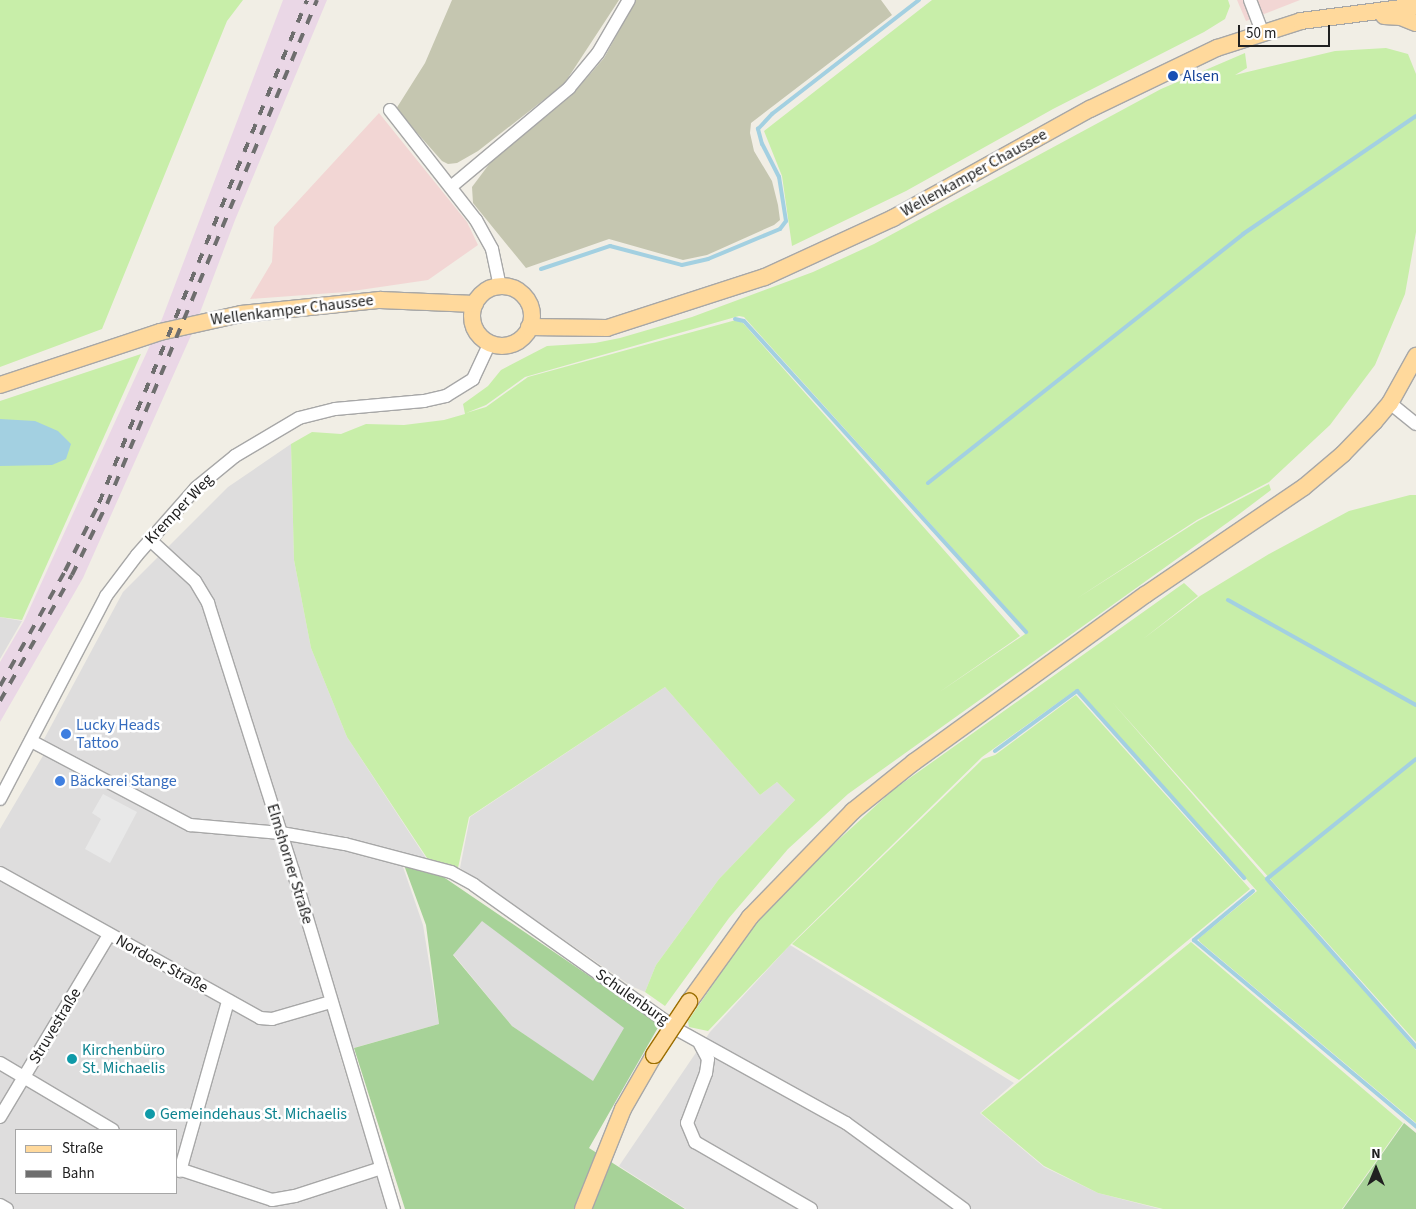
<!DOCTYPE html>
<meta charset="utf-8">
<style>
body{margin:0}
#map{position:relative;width:1416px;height:1209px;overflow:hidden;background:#f1eee5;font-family:"Source Sans 3",sans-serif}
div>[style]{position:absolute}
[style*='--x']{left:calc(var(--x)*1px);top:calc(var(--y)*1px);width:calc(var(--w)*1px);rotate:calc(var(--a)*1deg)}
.residential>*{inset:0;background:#dedddd}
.commercial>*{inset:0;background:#f2d6d4}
.industrial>*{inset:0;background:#ead7e6}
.construction>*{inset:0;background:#c5c6b0}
.grass>*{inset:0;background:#c8eea9}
.forest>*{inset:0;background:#a7d298}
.parking>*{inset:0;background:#e8e8e8}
.water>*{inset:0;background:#a3d0e1}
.stream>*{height:4px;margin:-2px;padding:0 2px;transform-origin:2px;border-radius:2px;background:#a3d0e1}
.roads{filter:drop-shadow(1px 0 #a7a7a7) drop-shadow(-1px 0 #a7a7a7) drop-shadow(0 1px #a7a7a7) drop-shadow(0 -1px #a7a7a7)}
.minor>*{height:12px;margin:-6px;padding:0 6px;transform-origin:6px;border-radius:6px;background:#fff}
.major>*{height:16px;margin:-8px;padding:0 8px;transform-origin:8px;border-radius:8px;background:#ffd99c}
.major>.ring{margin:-8px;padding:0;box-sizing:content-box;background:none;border:16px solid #ffd99c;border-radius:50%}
.rail>*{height:4px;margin-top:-2px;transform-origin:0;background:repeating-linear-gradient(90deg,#6e6e6e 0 10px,transparent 0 20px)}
.bridges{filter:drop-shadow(1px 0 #9b6e00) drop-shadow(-1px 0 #9b6e00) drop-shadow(0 1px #9b6e00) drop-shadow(0 -1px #9b6e00)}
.major-bridge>*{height:16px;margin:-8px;padding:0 8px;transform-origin:8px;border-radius:8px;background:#ffd99c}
.dots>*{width:14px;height:14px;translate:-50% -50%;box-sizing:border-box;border:2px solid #fff;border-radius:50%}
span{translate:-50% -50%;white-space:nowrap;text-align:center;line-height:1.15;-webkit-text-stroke:5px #fff;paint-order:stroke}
.transit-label{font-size:16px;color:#164399}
.left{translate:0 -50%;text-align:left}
.street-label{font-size:16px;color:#202020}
.shop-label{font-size:16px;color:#366cbe}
.culture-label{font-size:16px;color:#0d838f}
.legend{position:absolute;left:15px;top:1129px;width:162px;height:65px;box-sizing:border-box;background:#fff;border:1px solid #a6a6a6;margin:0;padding:6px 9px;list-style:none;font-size:15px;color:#202020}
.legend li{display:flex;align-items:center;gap:10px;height:25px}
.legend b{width:25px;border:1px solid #a6a6a6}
.north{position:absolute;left:1351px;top:1144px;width:50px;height:50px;-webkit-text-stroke:4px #fff;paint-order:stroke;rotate:0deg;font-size:14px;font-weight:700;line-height:20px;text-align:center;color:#202020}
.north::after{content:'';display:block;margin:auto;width:18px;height:22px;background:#202020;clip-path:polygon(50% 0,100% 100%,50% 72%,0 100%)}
.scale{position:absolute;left:1238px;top:25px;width:92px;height:22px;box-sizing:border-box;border:2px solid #202020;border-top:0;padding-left:6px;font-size:15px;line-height:18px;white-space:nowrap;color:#202020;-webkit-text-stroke:4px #fff;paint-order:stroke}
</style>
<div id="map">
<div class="residential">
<div style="clip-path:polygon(evenodd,291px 444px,294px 560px,311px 648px,347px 737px,426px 858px,402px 864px,423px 925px,439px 1024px,339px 1052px,387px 1209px,0 1209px,0 829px,44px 754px,43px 741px,123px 592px,228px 487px,291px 444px,16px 1130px,176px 1130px,176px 1193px,16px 1193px,16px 1130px)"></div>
<div style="clip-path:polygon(0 617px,22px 621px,0 659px)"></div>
<div style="clip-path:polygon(665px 687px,760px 795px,777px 782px,795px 800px,719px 879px,656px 965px,645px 992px,631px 986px,460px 868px,470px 817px)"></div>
<div style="clip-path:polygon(482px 920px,625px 1028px,593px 1082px,512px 1026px,453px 954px)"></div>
<div style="clip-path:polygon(790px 945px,1014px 1083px,980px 1113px,1044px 1167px,1098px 1193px,1160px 1209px,686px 1209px,619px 1166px,710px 1032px)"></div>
</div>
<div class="commercial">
<div style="clip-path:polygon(1237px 0,1300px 0,1246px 21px)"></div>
<div style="clip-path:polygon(379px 113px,467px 222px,478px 245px,428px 280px,346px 292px,250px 299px,272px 262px,274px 227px)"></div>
</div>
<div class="industrial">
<div style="clip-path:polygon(283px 0,327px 0,235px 220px,193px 331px,83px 578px,0 722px,0 662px,24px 621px,162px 319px)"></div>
</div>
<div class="construction">
<div style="clip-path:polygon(452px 0,619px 0,564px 84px,478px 151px,457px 163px,448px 164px,442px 161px,396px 109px,425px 63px)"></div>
<div style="clip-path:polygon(636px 0,881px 0,892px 15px,751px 123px,750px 133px,754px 151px,772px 181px,778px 205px,780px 220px,774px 225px,707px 255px,683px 260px,609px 239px,526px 268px,473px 203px,472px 187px,490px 163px,572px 95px,604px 58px)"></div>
</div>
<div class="grass">
<div style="clip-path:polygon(0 0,243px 0,227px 21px,102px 329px,0 367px)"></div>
<div style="clip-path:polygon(932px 0,1228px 0,1230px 6px,1225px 19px,1204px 32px,1053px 109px,906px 191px,792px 246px,782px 176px,764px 131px)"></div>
<div style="clip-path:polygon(evenodd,1386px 48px,1408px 54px,1416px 74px,1416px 232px,1405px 294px,1375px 365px,1330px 425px,1269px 482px,1197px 520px,1076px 599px,1198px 521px,1269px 484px,1271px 490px,1234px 518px,848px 794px,788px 849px,729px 918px,665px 1006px,645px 992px,656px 965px,719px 879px,795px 800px,777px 782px,760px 795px,665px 687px,469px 817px,458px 868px,427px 858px,347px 737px,311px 648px,294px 560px,291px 444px,312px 432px,341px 434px,366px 424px,404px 425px,444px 420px,465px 414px,463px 404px,488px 386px,501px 370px,547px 346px,595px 343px,620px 338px,692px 317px,813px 272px,874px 244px,1161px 89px,1245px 53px,1247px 68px,1235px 75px,1335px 51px,1386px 48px,739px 316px,744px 317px,1028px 632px,938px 693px,1020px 636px,743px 323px,736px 320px,528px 377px,486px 407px,466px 413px,486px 405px,525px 377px,739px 316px)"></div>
<div style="clip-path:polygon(141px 354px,22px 620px,0 617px,0 401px)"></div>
<div style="clip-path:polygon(1410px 495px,1416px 495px,1416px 1042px,1112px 702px,1416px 1050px,1416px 1123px,1200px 942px,1198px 939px,1257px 891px,1077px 689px,982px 757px,791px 944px,708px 1031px,689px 1027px,688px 1021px,751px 929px,799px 876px,893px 790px,1184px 583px,1198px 596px,1143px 639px,1200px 596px,1269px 554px,1349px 511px)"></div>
<div style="clip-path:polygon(1076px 695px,1250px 889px,1019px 1080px,792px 944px,983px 759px,995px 755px)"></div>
<div style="clip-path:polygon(1191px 942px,1403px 1123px,1342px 1209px,1163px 1209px,1098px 1193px,1044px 1166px,981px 1113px)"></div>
</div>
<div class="forest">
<div style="clip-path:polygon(evenodd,404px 865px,442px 876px,660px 1024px,589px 1148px,685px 1209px,405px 1209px,354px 1048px,439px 1024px,426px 925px,404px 865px,482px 921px,624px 1028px,593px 1081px,512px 1026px,453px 955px,482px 921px)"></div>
<div style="clip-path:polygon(1404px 1123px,1416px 1133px,1416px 1209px,1343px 1209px)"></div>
</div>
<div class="parking">
<div style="clip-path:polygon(103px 794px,137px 812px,110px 863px,85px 849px,101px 819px,92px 813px)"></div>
</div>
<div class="water">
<div style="clip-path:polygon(0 419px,35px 421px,58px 431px,71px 444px,66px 459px,52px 465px,0 466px)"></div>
</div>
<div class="stream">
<div style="--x:541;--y:269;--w:73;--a:-18.4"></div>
<div style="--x:610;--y:246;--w:74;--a:14.8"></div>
<div style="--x:682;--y:265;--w:27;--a:-13"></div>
<div style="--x:708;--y:259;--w:78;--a:-22.6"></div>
<div style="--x:780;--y:229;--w:10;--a:-53"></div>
<div style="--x:786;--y:221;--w:45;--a:-99"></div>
<div style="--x:779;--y:177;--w:37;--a:-117"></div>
<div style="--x:762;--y:144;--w:16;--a:-105"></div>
<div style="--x:758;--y:129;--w:21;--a:-47"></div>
<div style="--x:772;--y:114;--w:186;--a:-37.8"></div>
<div style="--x:735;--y:319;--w:9;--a:13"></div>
<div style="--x:744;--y:321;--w:420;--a:47.8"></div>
<div style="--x:928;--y:483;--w:402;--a:-38.3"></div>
<div style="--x:1243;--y:234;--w:209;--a:-34.3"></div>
<div style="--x:1228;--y:600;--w:215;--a:29.2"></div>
<div style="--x:995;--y:751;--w:102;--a:-36.2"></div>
<div style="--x:1077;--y:691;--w:251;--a:48.2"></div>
<div style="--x:1416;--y:759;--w:191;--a:141.2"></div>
<div style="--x:1267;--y:879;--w:225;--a:48.4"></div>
<div style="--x:1253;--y:891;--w:77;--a:140.3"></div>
<div style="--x:1194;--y:940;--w:290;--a:40"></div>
</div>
<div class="roads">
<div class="minor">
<div style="--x:1250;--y:0;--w:33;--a:69"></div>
<div style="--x:390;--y:110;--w:140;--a:52"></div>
<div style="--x:476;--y:220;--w:33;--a:61"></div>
<div style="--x:492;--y:249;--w:38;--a:78"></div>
<div style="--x:452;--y:186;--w:153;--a:-39.9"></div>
<div style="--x:569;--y:88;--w:45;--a:-50.4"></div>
<div style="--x:598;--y:53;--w:61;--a:-59.7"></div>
<div style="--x:1390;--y:403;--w:33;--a:39"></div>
<div style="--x:149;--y:539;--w:62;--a:42.4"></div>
<div style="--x:195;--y:581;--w:26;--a:59"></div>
<div style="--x:208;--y:603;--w:281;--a:72.4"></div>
<div style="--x:293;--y:871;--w:353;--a:73.4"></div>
<div style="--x:33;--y:742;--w:178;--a:27.9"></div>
<div style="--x:190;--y:825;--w:91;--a:5"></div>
<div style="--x:281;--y:833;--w:65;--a:9.8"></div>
<div style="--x:345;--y:844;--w:110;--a:14.8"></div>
<div style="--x:451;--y:872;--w:26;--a:29"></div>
<div style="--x:474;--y:885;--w:250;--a:35.4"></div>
<div style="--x:678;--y:1030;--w:192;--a:29"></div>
<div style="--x:846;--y:1123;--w:146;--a:36.1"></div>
<div style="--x:0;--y:799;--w:229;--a:-62.4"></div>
<div style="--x:106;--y:596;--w:51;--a:-52.9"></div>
<div style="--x:137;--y:555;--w:89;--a:-48.6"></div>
<div style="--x:196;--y:488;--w:50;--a:-39.4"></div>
<div style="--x:235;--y:456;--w:74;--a:-30.7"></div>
<div style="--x:299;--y:418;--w:37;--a:-14"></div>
<div style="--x:335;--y:409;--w:89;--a:-5.1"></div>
<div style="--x:424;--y:401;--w:23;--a:-13"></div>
<div style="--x:446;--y:396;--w:32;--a:-32"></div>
<div style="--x:473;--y:379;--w:40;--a:-65"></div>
<div style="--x:0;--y:873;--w:298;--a:29.1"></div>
<div style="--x:260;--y:1018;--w:12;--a:5"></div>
<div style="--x:272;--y:1019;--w:61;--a:-16.1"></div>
<div style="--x:700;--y:1044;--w:17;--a:62"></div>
<div style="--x:708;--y:1059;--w:14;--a:98"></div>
<div style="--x:706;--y:1073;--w:53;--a:110.8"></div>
<div style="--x:687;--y:1123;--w:21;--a:67"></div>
<div style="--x:695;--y:1142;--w:134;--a:30"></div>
<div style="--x:0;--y:1063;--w:131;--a:30.7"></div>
<div style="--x:0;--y:1117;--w:212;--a:-59.1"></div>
<div style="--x:176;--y:1168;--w:101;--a:18.4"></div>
<div style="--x:272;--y:1200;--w:23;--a:-10"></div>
<div style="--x:295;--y:1196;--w:90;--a:-18"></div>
<div style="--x:180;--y:1171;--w:177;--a:-74.2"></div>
<div style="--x:0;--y:1205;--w:8;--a:30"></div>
</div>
<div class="major">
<div style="--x:1384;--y:16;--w:17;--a:3"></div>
<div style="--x:1401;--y:17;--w:16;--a:22"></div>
<div class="ring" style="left:472px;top:286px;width:44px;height:44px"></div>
<div style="--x:529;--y:327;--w:78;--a:0.7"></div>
<div style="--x:607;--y:328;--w:166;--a:-17.9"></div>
<div style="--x:765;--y:277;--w:141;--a:-24.7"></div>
<div style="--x:893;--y:218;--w:225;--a:-29"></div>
<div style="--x:1090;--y:109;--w:141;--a:-25.7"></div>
<div style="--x:1217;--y:48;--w:88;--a:-17.8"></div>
<div style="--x:1301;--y:21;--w:116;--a:-7.4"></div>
<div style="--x:0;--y:385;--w:169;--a:-18.3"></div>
<div style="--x:160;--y:332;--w:83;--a:-12.5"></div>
<div style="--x:241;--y:314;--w:140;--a:-5.8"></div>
<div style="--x:380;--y:300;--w:95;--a:2.4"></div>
<div style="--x:689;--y:1002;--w:105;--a:-54.3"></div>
<div style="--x:750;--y:917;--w:148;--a:-45.8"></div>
<div style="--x:853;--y:811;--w:78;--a:-38.8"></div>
<div style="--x:914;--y:762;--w:285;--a:-35.9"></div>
<div style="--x:1145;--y:595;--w:192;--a:-34.2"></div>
<div style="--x:1304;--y:487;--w:51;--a:-40.2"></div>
<div style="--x:1343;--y:454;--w:45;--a:-45.9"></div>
<div style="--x:1374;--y:422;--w:25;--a:-50"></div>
<div style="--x:1390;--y:403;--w:54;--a:-61"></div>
<div style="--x:583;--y:1209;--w:108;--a:-68.2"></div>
<div style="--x:623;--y:1109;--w:62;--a:-60.1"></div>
</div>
</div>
<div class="rail">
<div style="--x:0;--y:686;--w:132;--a:-60.5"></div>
<div style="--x:65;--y:571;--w:76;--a:-63.4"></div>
<div style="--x:99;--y:503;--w:544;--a:-67.53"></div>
<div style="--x:0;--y:701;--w:145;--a:-60.3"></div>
<div style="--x:72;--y:575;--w:79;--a:-63.8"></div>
<div style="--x:107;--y:504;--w:546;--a:-67.38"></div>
</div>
<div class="bridges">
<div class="major-bridge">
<div style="--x:654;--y:1055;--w:64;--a:-56.6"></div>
</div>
</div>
<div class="dots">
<div style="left:1173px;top:76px;background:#1a4fb4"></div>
<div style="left:66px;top:734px;background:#3f7fe0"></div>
<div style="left:60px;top:781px;background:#3f7fe0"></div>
<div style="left:72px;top:1059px;background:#0f9aa8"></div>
<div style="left:150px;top:1114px;background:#0f9aa8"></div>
</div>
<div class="transit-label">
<span class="left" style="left:1183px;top:76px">Alsen</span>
</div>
<div class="street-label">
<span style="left:974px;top:173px;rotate:-29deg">Wellenkamper Chaussee</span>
<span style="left:292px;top:310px;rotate:-7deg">Wellenkamper Chaussee</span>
<span style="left:179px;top:509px;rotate:-46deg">Kremper Weg</span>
<span style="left:290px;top:864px;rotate:73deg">Elmshorner Straße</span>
<span style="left:162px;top:964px;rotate:29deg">Nordoer Straße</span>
<span style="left:632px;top:997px;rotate:35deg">Schulenburg</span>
<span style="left:55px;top:1026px;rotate:-59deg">Struvestraße</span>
</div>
<div class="shop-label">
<span class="left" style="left:76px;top:734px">Lucky Heads<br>Tattoo</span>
<span class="left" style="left:70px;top:781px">Bäckerei Stange</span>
</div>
<div class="culture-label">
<span class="left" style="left:82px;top:1059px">Kirchenbüro<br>St. Michaelis</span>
<span class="left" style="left:160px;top:1114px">Gemeindehaus St. Michaelis</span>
</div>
<ul class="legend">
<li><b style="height:6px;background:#ffd99c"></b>Straße</li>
<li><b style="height:6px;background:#6e6e6e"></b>Bahn</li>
</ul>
<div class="north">N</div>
<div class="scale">50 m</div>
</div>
